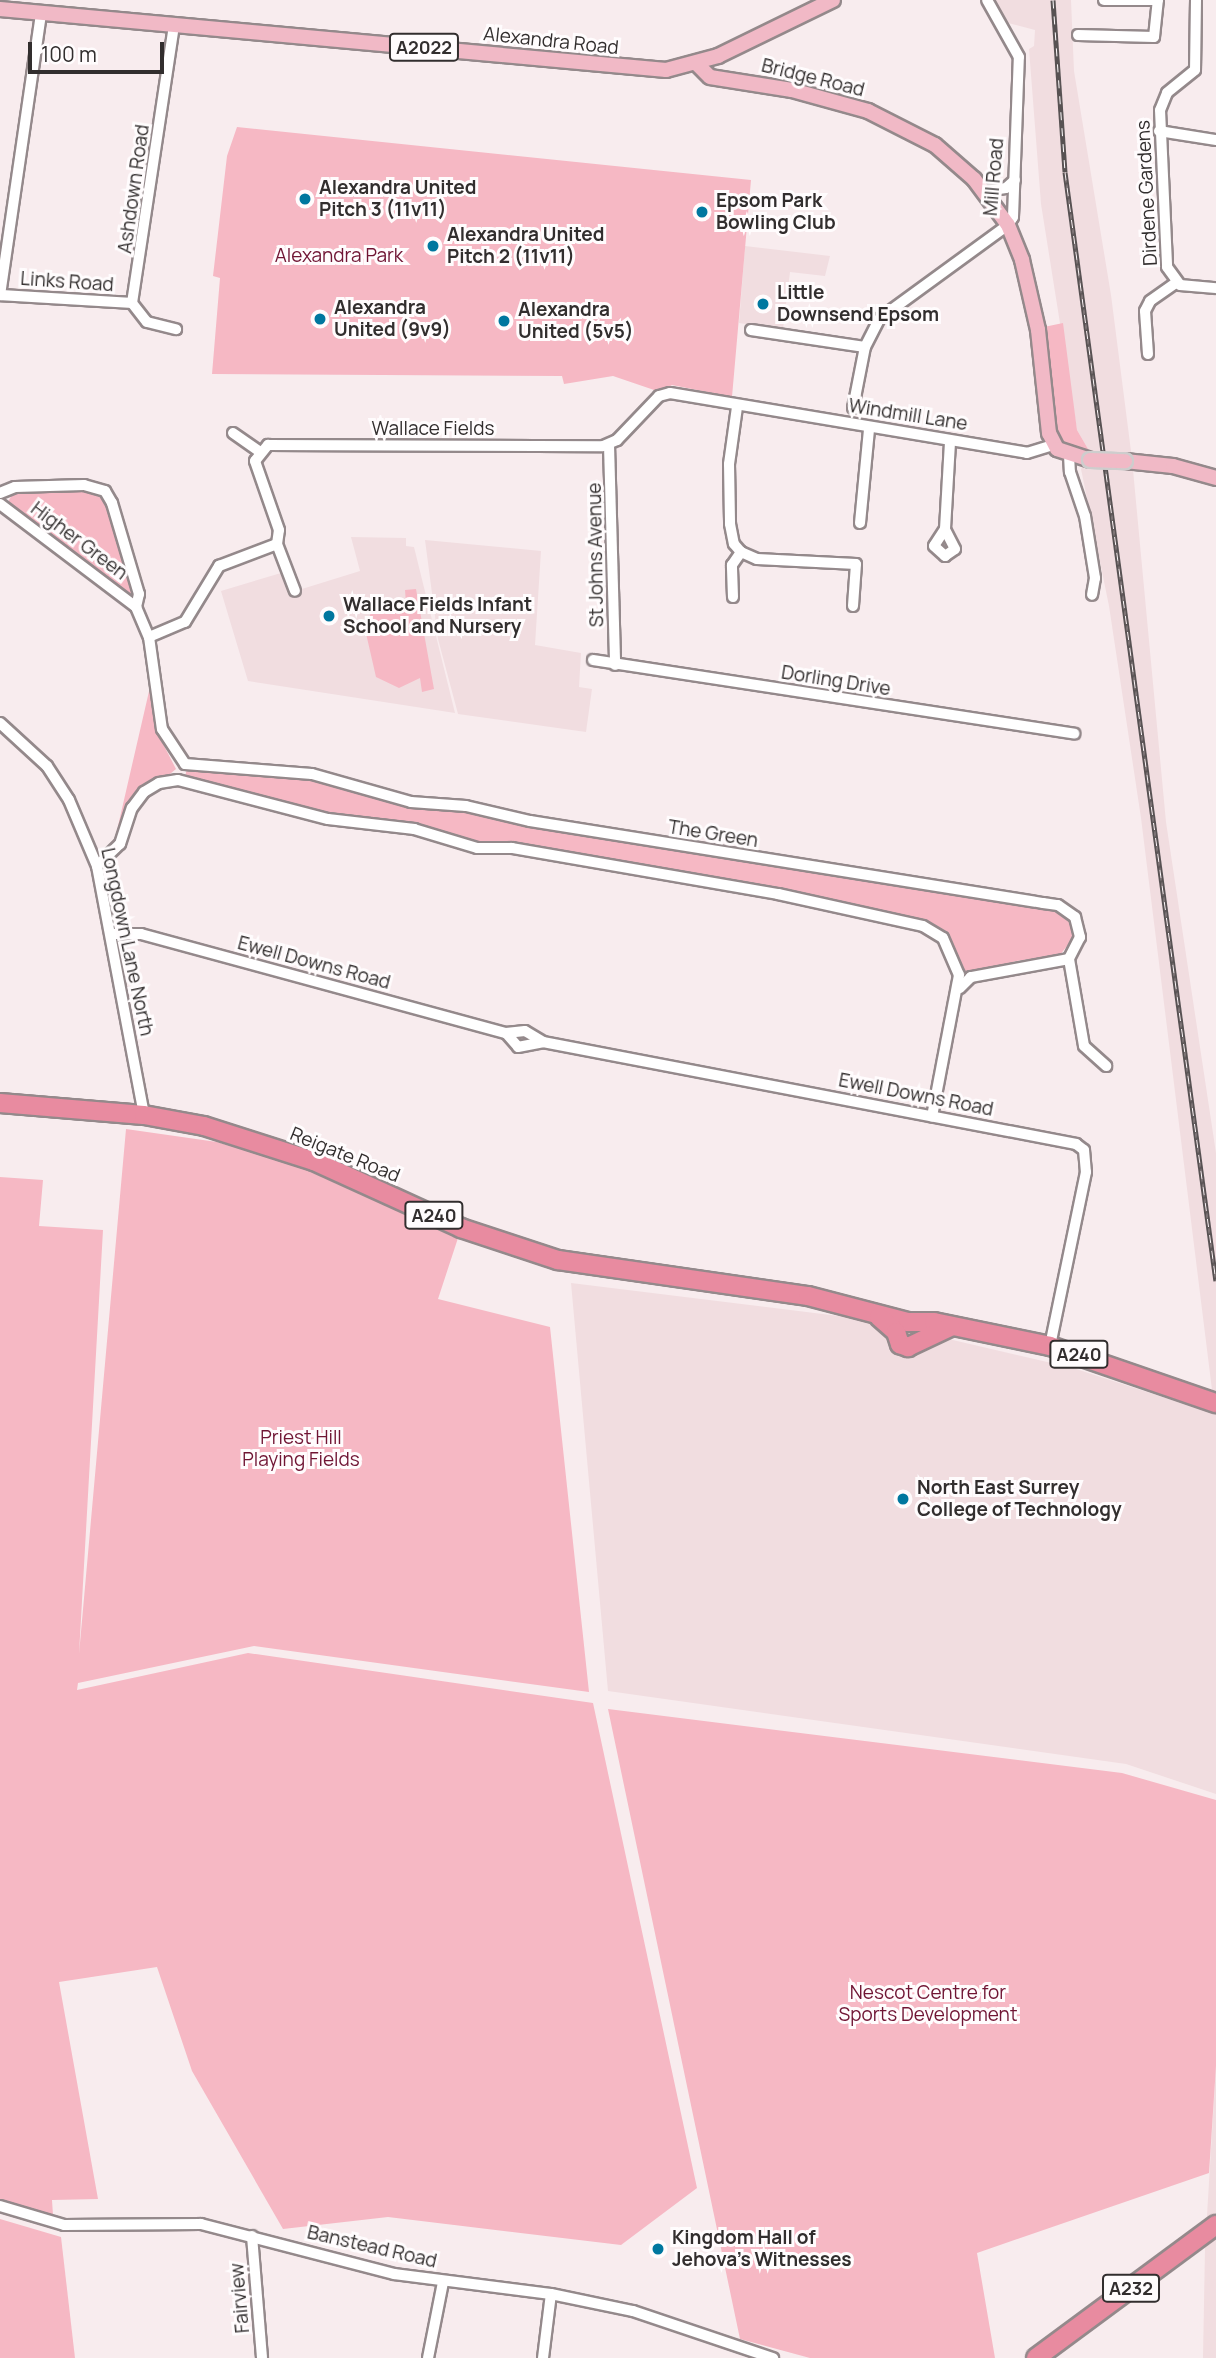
<!DOCTYPE html>
<style>
body{margin:0}
#map{position:relative;width:1216px;height:2358px;overflow:hidden;background:#f8ecee;font-family:Manrope,sans-serif}
div>[style]{position:absolute}
[style*='--x']{left:calc(var(--x)*1px);top:calc(var(--y)*1px);width:calc(var(--w)*1px);rotate:calc(var(--a)*1deg)}
.built>*{inset:0;background:#f1dde0}
.green>*{inset:0;background:#f6b8c4}
.roads{filter:drop-shadow(2px 0 #94898b) drop-shadow(-2px 0 #94898b) drop-shadow(0 2px #94898b) drop-shadow(0 -2px #94898b)}
.minor>*{height:10px;margin:-5px;padding:0 5px;transform-origin:5px;border-radius:5px;background:#fff}
.major>*{height:14px;margin:-7px;padding:0 7px;transform-origin:7px;border-radius:7px;background:#f1b9c6}
.highway>*{height:18px;margin:-9px;padding:0 9px;transform-origin:9px;border-radius:9px;background:#e88ba0}
.rail>*{height:5px;margin-top:-2.5px;transform-origin:0;background:repeating-linear-gradient(90deg,#fffcfd 0 8px,#585253 0 16px);box-sizing:border-box;border-block:2px solid #585253}
.bridges{filter:drop-shadow(2px 0 #cecdcd) drop-shadow(-2px 0 #cecdcd) drop-shadow(0 2px #cecdcd) drop-shadow(0 -2px #cecdcd)}
.major-bridge>*{height:14px;margin:-7px;padding:0 7px;transform-origin:7px;border-radius:7px;background:#f1b9c6}
.dots>*{width:19px;height:19px;translate:-50% -50%;box-sizing:border-box;border:4px solid #fffcfd;border-radius:50%}
span{translate:-50% -50%;white-space:nowrap;text-align:center;line-height:1.15;-webkit-text-stroke:6px #fffcfd;paint-order:stroke}
.shield-label span{padding:2px 5px;background:#fffcfd;border:2px solid;border-radius:5px;-webkit-text-stroke-width:0}
.shield-label{font-size:18px;color:#322e2e;font-weight:700}
.street-label{font-size:19px;color:#322e2e}
.poi-label{font-size:19px;color:#322e2e;font-weight:700}
.left{translate:0 -50%;text-align:left}
.park-label{font-size:19px;color:#701534}
.scale{position:absolute;left:28px;top:42px;width:136px;height:32px;box-sizing:border-box;border:4px solid #322e2e;border-top:0;padding-left:9px;font-size:21px;line-height:24px;white-space:nowrap;color:#322e2e;-webkit-text-stroke:5px #fffcfd;paint-order:stroke}
</style>
<div id="map">
<div class="built">
<div style="clip-path:polygon(992px 0,1071px 0,1074px 71px,1111px 295px,1132px 459px,1166px 822px,1216px 1153px,1216px 1794px,1126px 1764px,608px 1691px,571px 1283px,863px 1319px,1073px 1368px,1215px 1414px,1141px 818px,1109px 606px,1081px 469px,1091px 454px,1077px 430px,1041px 204px,1029px 49px,1034px 46px,1035px 30px,1008px 23px)"></div>
<div style="clip-path:polygon(745px 246px,830px 256px,825px 276px,790px 272px,783px 329px,739px 323px)"></div>
<div style="clip-path:polygon(351px 537px,406px 538px,406px 546px,414px 547px,455px 713px,248px 681px,221px 591px,281px 573px,289px 593px,360px 571px)"></div>
<div style="clip-path:polygon(425px 540px,541px 551px,535px 645px,581px 653px,579px 687px,592px 689px,586px 732px,458px 714px,438px 639px)"></div>
<div style="clip-path:polygon(1216px 2066px,1216px 2358px,1203px 2358px,1205px 2249px)"></div>
</div>
<div class="green">
<div style="clip-path:polygon(237px 127px,751px 180px,732px 397px,672px 385px,660px 392px,613px 376px,564px 384px,562px 376px,212px 374px,220px 278px,213px 276px,227px 156px)"></div>
<div style="clip-path:polygon(1063px 323px,1077px 430px,1091px 454px,1060px 446px,1056px 438px,1044px 327px)"></div>
<div style="clip-path:polygon(86px 489px,106px 501px,132px 595px,8px 502px,14px 491px)"></div>
<div style="clip-path:polygon(416px 589px,434px 689px,422px 692px,420px 678px,399px 688px,376px 677px,365px 629px,373px 607px,390px 599px,406px 603px,405px 590px)"></div>
<div style="clip-path:polygon(150px 687px,158px 734px,176px 769px,127px 809px,115px 839px)"></div>
<div style="clip-path:polygon(187px 768px,319px 779px,466px 808px,1055px 909px,1072px 920px,1074px 937px,1060px 955px,1016px 961px,962px 977px,933px 927px,905px 916px,329px 815px,185px 777px)"></div>
<div style="clip-path:polygon(126px 1129px,217px 1142px,314px 1171px,458px 1238px,438px 1299px,550px 1327px,589px 1692px,254px 1646px,78px 1683px,77px 1690px,248px 1653px,593px 1703px,697px 2188px,621px 2245px,388px 2217px,283px 2229px,192px 2071px,157px 1967px,59px 1982px,98px 2199px,52px 2200px,53px 2215px,0 2199px,0 1177px,43px 1180px,39px 1226px,103px 1230px,79px 1654px)"></div>
<div style="clip-path:polygon(608px 1709px,1122px 1773px,1216px 1800px,1216px 2066px,1209px 2173px,977px 2253px,995px 2358px,810px 2358px,740px 2339px)"></div>
<div style="clip-path:polygon(0 2219px,61px 2237px,75px 2358px,0 2358px)"></div>
</div>
<div class="roads">
<div class="minor">
<div style="--x:1104;--y:0;--w:54;--a:0"></div>
<div style="--x:1196;--y:0;--w:70;--a:90.8"></div>
<div style="--x:1195;--y:70;--w:36;--a:141"></div>
<div style="--x:1167;--y:93;--w:18;--a:112"></div>
<div style="--x:1160;--y:110;--w:157;--a:87.4"></div>
<div style="--x:1167;--y:267;--w:22;--a:54"></div>
<div style="--x:1180;--y:285;--w:36;--a:5"></div>
<div style="--x:1078;--y:35;--w:76;--a:1.5"></div>
<div style="--x:1154;--y:37;--w:37;--a:-84"></div>
<div style="--x:1159;--y:131;--w:58;--a:9"></div>
<div style="--x:985;--y:191;--w:21;--a:-8"></div>
<div style="--x:1006;--y:188;--w:12;--a:-42"></div>
<div style="--x:0;--y:295;--w:284;--a:-81.7"></div>
<div style="--x:0;--y:295;--w:132;--a:3.5"></div>
<div style="--x:132;--y:303;--w:282;--a:-81.4"></div>
<div style="--x:132;--y:303;--w:24;--a:52"></div>
<div style="--x:147;--y:322;--w:30;--a:14"></div>
<div style="--x:751;--y:330;--w:115;--a:8.5"></div>
<div style="--x:1148;--y:354;--w:43;--a:-94"></div>
<div style="--x:1145;--y:311;--w:11;--a:-63"></div>
<div style="--x:1150;--y:301;--w:32;--a:-35"></div>
<div style="--x:737;--y:407;--w:58;--a:98"></div>
<div style="--x:729;--y:464;--w:60;--a:89"></div>
<div style="--x:730;--y:524;--w:20;--a:79"></div>
<div style="--x:734;--y:544;--w:11;--a:49"></div>
<div style="--x:741;--y:552;--w:17;--a:24"></div>
<div style="--x:757;--y:559;--w:99;--a:2.9"></div>
<div style="--x:856;--y:564;--w:42;--a:94.1"></div>
<div style="--x:853;--y:408;--w:62;--a:-78.9"></div>
<div style="--x:865;--y:347;--w:31;--a:-63"></div>
<div style="--x:879;--y:319;--w:160;--a:-36.1"></div>
<div style="--x:1008;--y:225;--w:9;--a:-58"></div>
<div style="--x:1013;--y:217;--w:160;--a:-87.9"></div>
<div style="--x:1019;--y:57;--w:65;--a:-119.3"></div>
<div style="--x:233;--y:433;--w:33;--a:35"></div>
<div style="--x:609;--y:445;--w:220;--a:88.4"></div>
<div style="--x:1069;--y:455;--w:17;--a:87"></div>
<div style="--x:1070;--y:472;--w:46;--a:71.2"></div>
<div style="--x:1085;--y:516;--w:63;--a:80.8"></div>
<div style="--x:1095;--y:578;--w:17;--a:100"></div>
<div style="--x:0;--y:493;--w:16;--a:-22"></div>
<div style="--x:15;--y:487;--w:69;--a:-1.7"></div>
<div style="--x:84;--y:485;--w:22;--a:16"></div>
<div style="--x:105;--y:491;--w:14;--a:60"></div>
<div style="--x:112;--y:503;--w:95;--a:73.5"></div>
<div style="--x:139;--y:594;--w:13;--a:103"></div>
<div style="--x:0;--y:504;--w:171;--a:37.1"></div>
<div style="--x:136;--y:607;--w:33;--a:67"></div>
<div style="--x:149;--y:637;--w:93;--a:82"></div>
<div style="--x:162;--y:729;--w:42;--a:56.7"></div>
<div style="--x:185;--y:764;--w:127;--a:4.5"></div>
<div style="--x:312;--y:774;--w:103;--a:15.8"></div>
<div style="--x:411;--y:802;--w:55;--a:4.2"></div>
<div style="--x:466;--y:806;--w:66;--a:13.2"></div>
<div style="--x:530;--y:821;--w:520;--a:9.08"></div>
<div style="--x:1043;--y:903;--w:15;--a:8"></div>
<div style="--x:1058;--y:905;--w:21;--a:35"></div>
<div style="--x:1075;--y:917;--w:21;--a:76"></div>
<div style="--x:1080;--y:937;--w:25;--a:117"></div>
<div style="--x:1069;--y:959;--w:100;--a:169.6"></div>
<div style="--x:971;--y:977;--w:16;--a:135"></div>
<div style="--x:860;--y:523;--w:94;--a:-84.5"></div>
<div style="--x:945;--y:529;--w:20;--a:123"></div>
<div style="--x:934;--y:546;--w:15;--a:42"></div>
<div style="--x:945;--y:556;--w:12;--a:-35"></div>
<div style="--x:955;--y:549;--w:22;--a:-117"></div>
<div style="--x:945;--y:529;--w:88;--a:-86.7"></div>
<div style="--x:277;--y:544;--w:50;--a:69"></div>
<div style="--x:733;--y:597;--w:32;--a:-92"></div>
<div style="--x:732;--y:565;--w:16;--a:-55"></div>
<div style="--x:149;--y:637;--w:39;--a:-23"></div>
<div style="--x:185;--y:622;--w:66;--a:-58.7"></div>
<div style="--x:219;--y:566;--w:62;--a:-20.8"></div>
<div style="--x:277;--y:544;--w:14;--a:-82"></div>
<div style="--x:279;--y:530;--w:73;--a:-109.2"></div>
<div style="--x:255;--y:461;--w:21;--a:-51"></div>
<div style="--x:268;--y:445;--w:335;--a:0.2"></div>
<div style="--x:603;--y:446;--w:15;--a:-23"></div>
<div style="--x:617;--y:440;--w:61;--a:-46.3"></div>
<div style="--x:659;--y:396;--w:11;--a:-15"></div>
<div style="--x:670;--y:393;--w:362;--a:9.5"></div>
<div style="--x:1027;--y:453;--w:28;--a:-17"></div>
<div style="--x:593;--y:660;--w:487;--a:8.7"></div>
<div style="--x:0;--y:723;--w:64;--a:42.5"></div>
<div style="--x:47;--y:766;--w:40;--a:57.1"></div>
<div style="--x:69;--y:800;--w:72;--a:67"></div>
<div style="--x:97;--y:866;--w:253;--a:79.3"></div>
<div style="--x:97;--y:866;--w:32;--a:-44"></div>
<div style="--x:120;--y:844;--w:38;--a:-72"></div>
<div style="--x:132;--y:808;--w:20;--a:-53"></div>
<div style="--x:144;--y:792;--w:17;--a:-31"></div>
<div style="--x:159;--y:783;--w:19;--a:-9"></div>
<div style="--x:178;--y:780;--w:155;--a:14.6"></div>
<div style="--x:328;--y:819;--w:87;--a:6.6"></div>
<div style="--x:414;--y:829;--w:66;--a:16.8"></div>
<div style="--x:477;--y:848;--w:35;--a:0"></div>
<div style="--x:512;--y:848;--w:270;--a:9.8"></div>
<div style="--x:778;--y:894;--w:148;--a:12.4"></div>
<div style="--x:923;--y:926;--w:23;--a:31"></div>
<div style="--x:943;--y:938;--w:40;--a:66.6"></div>
<div style="--x:959;--y:975;--w:144;--a:100.8"></div>
<div style="--x:112;--y:934;--w:29;--a:0"></div>
<div style="--x:141;--y:934;--w:378;--a:15.2"></div>
<div style="--x:506;--y:1033;--w:19;--a:-6"></div>
<div style="--x:525;--y:1031;--w:21;--a:31"></div>
<div style="--x:543;--y:1042;--w:543;--a:10.83"></div>
<div style="--x:1076;--y:1144;--w:10;--a:37"></div>
<div style="--x:1084;--y:1150;--w:22;--a:85"></div>
<div style="--x:1086;--y:1172;--w:178;--a:101.7"></div>
<div style="--x:1069;--y:959;--w:88;--a:80.2"></div>
<div style="--x:1084;--y:1046;--w:30;--a:42"></div>
<div style="--x:506;--y:1033;--w:18;--a:49"></div>
<div style="--x:518;--y:1047;--w:25;--a:-11"></div>
<div style="--x:0;--y:2206;--w:67;--a:16.5"></div>
<div style="--x:64;--y:2225;--w:137;--a:-0.4"></div>
<div style="--x:201;--y:2224;--w:199;--a:14.5"></div>
<div style="--x:394;--y:2274;--w:158;--a:7.3"></div>
<div style="--x:551;--y:2294;--w:84;--a:11.7"></div>
<div style="--x:633;--y:2311;--w:148;--a:18.6"></div>
<div style="--x:252;--y:2236;--w:122;--a:85.3"></div>
<div style="--x:428;--y:2358;--w:77;--a:-78.8"></div>
<div style="--x:543;--y:2358;--w:64;--a:-82.9"></div>
</div>
<div class="major">
<div style="--x:0;--y:9;--w:669;--a:5.23"></div>
<div style="--x:666;--y:70;--w:54;--a:-15.1"></div>
<div style="--x:718;--y:56;--w:128;--a:-26"></div>
<div style="--x:697;--y:64;--w:18;--a:45"></div>
<div style="--x:710;--y:77;--w:83;--a:9"></div>
<div style="--x:792;--y:90;--w:79;--a:15.4"></div>
<div style="--x:868;--y:111;--w:75;--a:26.9"></div>
<div style="--x:935;--y:145;--w:52;--a:41.1"></div>
<div style="--x:974;--y:179;--w:57;--a:53.5"></div>
<div style="--x:1008;--y:225;--w:38;--a:68"></div>
<div style="--x:1022;--y:260;--w:72;--a:77.1"></div>
<div style="--x:1038;--y:330;--w:104;--a:83.9"></div>
<div style="--x:1049;--y:433;--w:18;--a:63"></div>
<div style="--x:1057;--y:449;--w:35;--a:18"></div>
<div style="--x:1125;--y:461;--w:48;--a:5.9"></div>
<div style="--x:1173;--y:466;--w:45;--a:15.6"></div>
</div>
<div class="highway">
<div style="--x:0;--y:1103;--w:144;--a:4.8"></div>
<div style="--x:144;--y:1115;--w:61;--a:10.4"></div>
<div style="--x:204;--y:1126;--w:115;--a:17.7"></div>
<div style="--x:314;--y:1161;--w:162;--a:24.5"></div>
<div style="--x:461;--y:1228;--w:102;--a:18.3"></div>
<div style="--x:558;--y:1260;--w:253;--a:8.2"></div>
<div style="--x:808;--y:1296;--w:103;--a:14.6"></div>
<div style="--x:908;--y:1322;--w:26;--a:0"></div>
<div style="--x:934;--y:1322;--w:118;--a:11.7"></div>
<div style="--x:1050;--y:1346;--w:176;--a:19"></div>
<div style="--x:879;--y:1317;--w:23;--a:41"></div>
<div style="--x:896;--y:1332;--w:13;--a:72"></div>
<div style="--x:900;--y:1344;--w:9;--a:21"></div>
<div style="--x:908;--y:1347;--w:47;--a:-25.5"></div>
<div style="--x:1036;--y:2358;--w:224;--a:-36.5"></div>
</div>
</div>
<div class="rail">
<div style="--x:1053;--y:0;--w:172;--a:86"></div>
<div style="--x:1065;--y:172;--w:1119;--a:82.25"></div>
</div>
<div class="bridges">
<div class="major-bridge">
<div style="--x:1090;--y:460;--w:35;--a:2"></div>
</div>
</div>
<div class="dots">
<div style="left:305px;top:199px;background:#00779f"></div>
<div style="left:702px;top:212px;background:#00779f"></div>
<div style="left:433px;top:246px;background:#00779f"></div>
<div style="left:763px;top:304px;background:#00779f"></div>
<div style="left:320px;top:319px;background:#00779f"></div>
<div style="left:504px;top:321px;background:#00779f"></div>
<div style="left:329px;top:616px;background:#00779f"></div>
<div style="left:903px;top:1499px;background:#00779f"></div>
<div style="left:658px;top:2249px;background:#00779f"></div>
</div>
<div class="shield-label">
<span style="left:424px;top:47px">A2022</span>
<span style="left:434px;top:1215px">A240</span>
<span style="left:1079px;top:1354px">A240</span>
<span style="left:1131px;top:2288px">A232</span>
</div>
<div class="street-label">
<span style="left:551px;top:41px;rotate:6deg">Alexandra Road</span>
<span style="left:813px;top:78px;rotate:14deg">Bridge Road</span>
<span style="left:994px;top:177px;rotate:-85deg">Mill Road</span>
<span style="left:134px;top:189px;rotate:-82deg">Ashdown Road</span>
<span style="left:1147px;top:193px;rotate:-93deg">Dirdene Gardens</span>
<span style="left:67px;top:282px;rotate:4deg">Links Road</span>
<span style="left:908px;top:415px;rotate:9deg">Windmill Lane</span>
<span style="left:433px;top:429px">Wallace Fields</span>
<span style="left:79px;top:541px;rotate:37deg">Higher Green</span>
<span style="left:596px;top:555px;rotate:-91deg">St Johns Avenue</span>
<span style="left:836px;top:681px;rotate:9deg">Dorling Drive</span>
<span style="left:713px;top:834px;rotate:9deg">The Green</span>
<span style="left:127px;top:942px;rotate:78deg">Longdown Lane North</span>
<span style="left:314px;top:963px;rotate:15deg">Ewell Downs Road</span>
<span style="left:916px;top:1095px;rotate:11deg">Ewell Downs Road</span>
<span style="left:345px;top:1155px;rotate:22deg">Reigate Road</span>
<span style="left:372px;top:2247px;rotate:13deg">Banstead Road</span>
<span style="left:240px;top:2298px;rotate:-95deg">Fairview</span>
</div>
<div class="poi-label">
<span class="left" style="left:319px;top:199px">Alexandra United<br>Pitch 3 (11v11)</span>
<span class="left" style="left:716px;top:212px">Epsom Park<br>Bowling Club</span>
<span class="left" style="left:447px;top:246px">Alexandra United<br>Pitch 2 (11v11)</span>
<span class="left" style="left:777px;top:304px">Little<br>Downsend Epsom</span>
<span class="left" style="left:334px;top:319px">Alexandra<br>United (9v9)</span>
<span class="left" style="left:518px;top:321px">Alexandra<br>United (5v5)</span>
<span class="left" style="left:343px;top:616px">Wallace Fields Infant<br>School and Nursery</span>
<span class="left" style="left:917px;top:1499px">North East Surrey<br>College of Technology</span>
<span class="left" style="left:672px;top:2249px">Kingdom Hall of<br>Jehova's Witnesses</span>
</div>
<div class="park-label">
<span style="left:339px;top:256px">Alexandra Park</span>
<span style="left:301px;top:1449px">Priest Hill<br>Playing Fields</span>
<span style="left:928px;top:2004px">Nescot Centre for<br>Sports Development</span>
</div>
<div class="scale">100 m</div>
</div>
